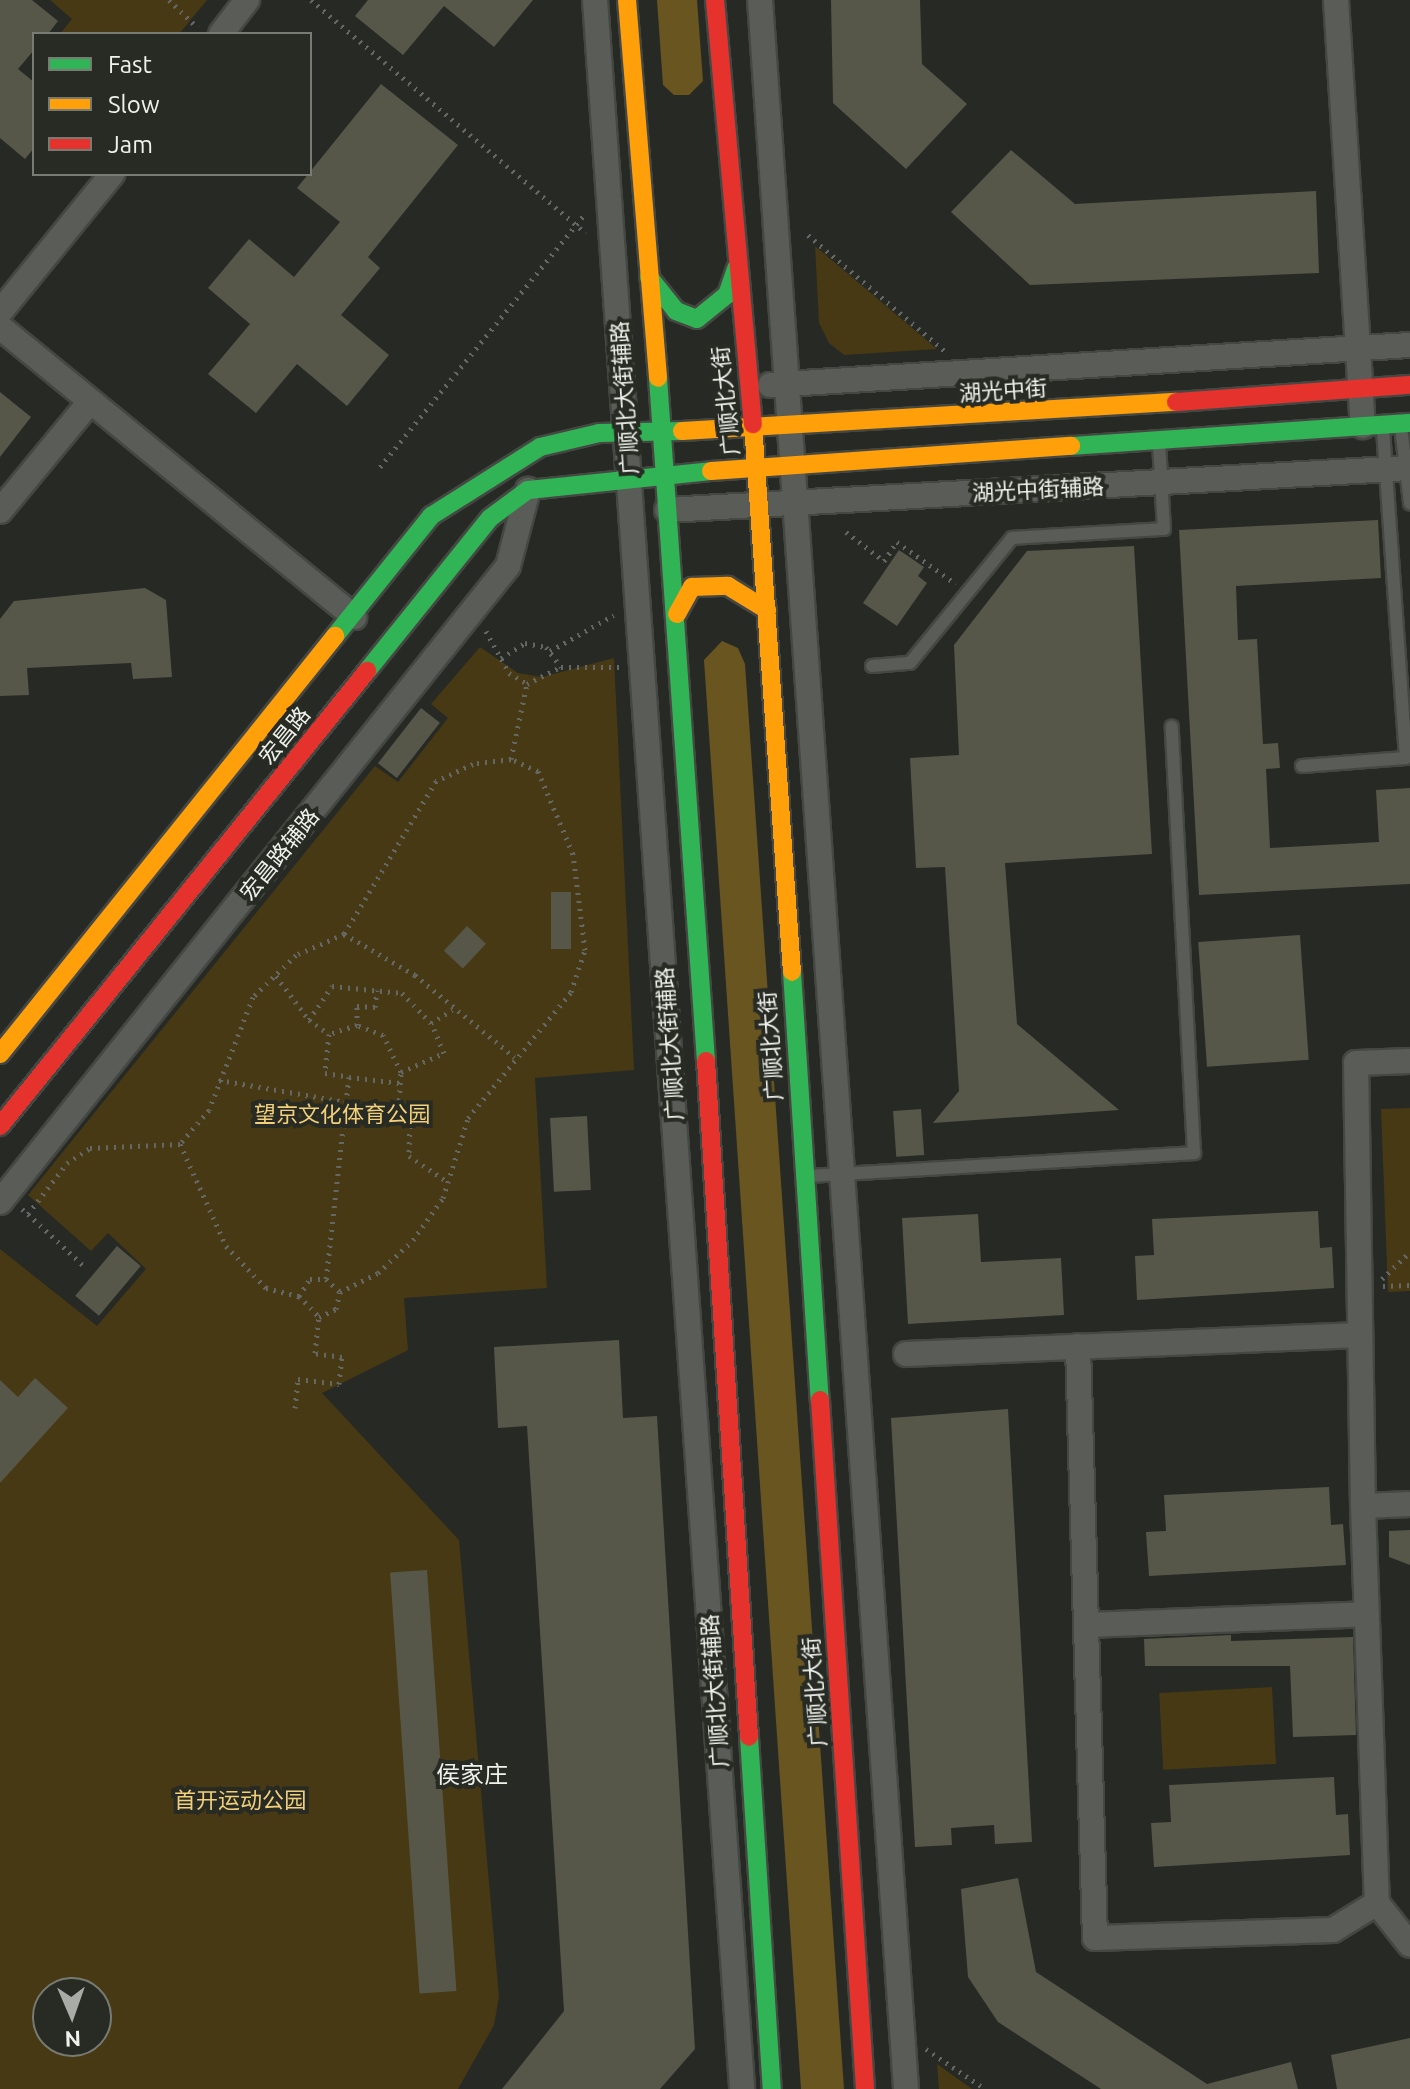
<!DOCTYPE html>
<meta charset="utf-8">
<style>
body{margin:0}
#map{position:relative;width:1410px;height:2089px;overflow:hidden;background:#272925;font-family:Ubuntu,"Noto Sans SC",sans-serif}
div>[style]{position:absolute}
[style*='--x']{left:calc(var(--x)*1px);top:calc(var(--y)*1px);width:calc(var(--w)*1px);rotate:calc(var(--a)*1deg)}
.green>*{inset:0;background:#473913;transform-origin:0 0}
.forest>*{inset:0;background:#695520}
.building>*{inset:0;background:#565749;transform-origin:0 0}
.path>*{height:5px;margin-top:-2.5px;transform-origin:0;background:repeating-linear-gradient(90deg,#656764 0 2px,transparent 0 8px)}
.roads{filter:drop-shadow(2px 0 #454743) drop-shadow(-2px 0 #454743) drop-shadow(0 2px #454743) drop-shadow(0 -2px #454743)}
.lane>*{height:12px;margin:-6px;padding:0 6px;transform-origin:6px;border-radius:6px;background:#5a5c58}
.street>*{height:24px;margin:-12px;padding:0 12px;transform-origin:12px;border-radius:12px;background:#5a5c58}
.fast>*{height:18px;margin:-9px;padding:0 9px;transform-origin:9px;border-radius:9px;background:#30b455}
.slow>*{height:18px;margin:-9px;padding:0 9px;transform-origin:9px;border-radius:9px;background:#ff9f0a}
.jam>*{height:18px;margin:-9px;padding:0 9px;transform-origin:9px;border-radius:9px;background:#e5322d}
span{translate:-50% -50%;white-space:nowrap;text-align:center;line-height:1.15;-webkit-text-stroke:8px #272b23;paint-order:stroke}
.street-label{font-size:22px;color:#eff2ec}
.park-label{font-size:22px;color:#f2cf78}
.neighbourhood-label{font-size:24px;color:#eff2ec}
.legend{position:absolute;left:32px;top:32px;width:280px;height:144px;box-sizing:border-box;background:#272b23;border:2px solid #777b73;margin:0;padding:10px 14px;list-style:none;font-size:24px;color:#eff2ec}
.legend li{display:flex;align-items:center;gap:16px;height:40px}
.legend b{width:40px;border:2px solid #777b73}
.north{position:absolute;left:32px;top:1977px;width:80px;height:80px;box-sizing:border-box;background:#272b23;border:2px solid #777b73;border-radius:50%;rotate:178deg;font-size:22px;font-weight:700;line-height:32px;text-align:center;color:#eff2ec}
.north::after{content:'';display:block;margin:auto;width:28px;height:36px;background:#a9aca6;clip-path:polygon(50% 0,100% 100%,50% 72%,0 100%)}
</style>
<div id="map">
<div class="green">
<div style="clip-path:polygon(50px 0,207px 0,179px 34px,60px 34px,72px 19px)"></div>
<div style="clip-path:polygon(815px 246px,937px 349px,844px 355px,829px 343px,819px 323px)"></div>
<div style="clip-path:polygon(evenodd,480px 647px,518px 673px,542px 677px,614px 658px,634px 1070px,535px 1078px,547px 1288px,404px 1298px,408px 1350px,322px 1393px,459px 1540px,499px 1997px,494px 2025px,458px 2089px,0 2089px,0 1249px,97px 1326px,146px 1269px,108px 1233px,91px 1251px,28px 1195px,375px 766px,398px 782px,448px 718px,431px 704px,480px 647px,48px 1993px,96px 1993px,96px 2041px,48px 2041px,48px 1993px)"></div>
<div style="clip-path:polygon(1410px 1108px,1410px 1291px,1388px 1292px,1381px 1109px)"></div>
<div style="left:1272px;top:1687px;width:77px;height:113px;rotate:87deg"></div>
<div style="clip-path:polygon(937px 2064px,972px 2089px,939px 2089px)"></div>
</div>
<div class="forest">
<div style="clip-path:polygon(657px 0,697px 0,703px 81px,689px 95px,674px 95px,663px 85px)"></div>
<div style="clip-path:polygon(722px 641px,738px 648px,745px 664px,844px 2089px,801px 2089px,704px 660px)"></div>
</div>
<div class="building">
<div style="clip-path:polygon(0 0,32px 0,58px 21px,48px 34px,34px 34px,34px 50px,18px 69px,34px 82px,34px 148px,25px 159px,0 138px)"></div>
<div style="clip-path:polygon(368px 0,533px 0,494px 47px,444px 6px,403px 55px,355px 16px)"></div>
<div style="clip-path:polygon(831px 0,920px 0,922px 64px,967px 104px,906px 169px,833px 103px)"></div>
<div style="clip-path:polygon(381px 84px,458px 145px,368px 257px,380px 268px,341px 315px,389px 355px,347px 406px,297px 364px,256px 413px,208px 374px,250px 324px,208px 288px,249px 239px,294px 277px,340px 222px,297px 188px)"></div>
<div style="clip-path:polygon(1011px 150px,1075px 204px,1316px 191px,1319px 273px,1030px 285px,951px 212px)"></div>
<div style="clip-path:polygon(0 392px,31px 417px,0 457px)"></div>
<div style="clip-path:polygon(1378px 520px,1381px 578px,1236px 586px,1238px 640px,1257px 639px,1263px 744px,1278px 743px,1280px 768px,1266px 769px,1270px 848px,1379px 842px,1376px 790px,1410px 788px,1410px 884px,1199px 895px,1179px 530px)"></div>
<div style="clip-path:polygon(1134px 546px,1152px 854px,1005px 863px,1017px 1024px,1119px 1110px,933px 1123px,959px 1091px,945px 867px,916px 868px,910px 758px,959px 755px,954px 645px,1027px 551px)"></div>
<div style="clip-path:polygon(899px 550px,924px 567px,918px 576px,927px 583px,897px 626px,863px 603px)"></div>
<div style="clip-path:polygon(145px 588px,166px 600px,172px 677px,133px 679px,131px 663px,27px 668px,29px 695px,0 696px,0 619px,14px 601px)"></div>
<div style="left:421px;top:708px;width:24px;height:70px;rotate:38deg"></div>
<div style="left:551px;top:892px;width:20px;height:57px"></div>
<div style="left:467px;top:926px;width:26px;height:34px;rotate:43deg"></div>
<div style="left:1300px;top:935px;width:125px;height:102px;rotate:86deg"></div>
<div style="left:921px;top:1109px;width:46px;height:28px;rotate:86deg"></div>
<div style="left:587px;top:1116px;width:74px;height:37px;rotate:87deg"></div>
<div style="clip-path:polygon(1318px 1211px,1320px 1248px,1332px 1247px,1334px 1288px,1137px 1300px,1135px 1256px,1154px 1255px,1152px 1219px)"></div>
<div style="clip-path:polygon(978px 1214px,981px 1262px,1061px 1258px,1064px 1315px,908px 1324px,902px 1218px)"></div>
<div style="left:117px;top:1246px;width:31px;height:65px;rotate:40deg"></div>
<div style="clip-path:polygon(619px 1340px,623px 1418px,657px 1416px,695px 2049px,660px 2089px,502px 2089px,564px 2011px,527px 1426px,498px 1428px,494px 1347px)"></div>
<div style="clip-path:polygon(35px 1378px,68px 1408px,0 1483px,0 1380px,18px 1397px)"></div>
<div style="clip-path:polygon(1008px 1409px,1032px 1842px,995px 1844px,994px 1825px,951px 1828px,952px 1845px,915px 1847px,891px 1418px)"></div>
<div style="clip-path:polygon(1329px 1487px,1331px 1525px,1343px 1524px,1346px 1565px,1149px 1576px,1146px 1532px,1166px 1531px,1164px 1495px)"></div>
<div style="clip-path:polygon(1410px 1530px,1410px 1565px,1389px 1557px,1389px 1531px)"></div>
<div style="left:427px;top:1570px;width:422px;height:37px;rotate:86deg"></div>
<div style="clip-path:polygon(1231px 1635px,1231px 1641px,1353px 1637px,1356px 1735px,1293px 1737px,1290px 1666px,1145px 1666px,1144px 1639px)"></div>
<div style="clip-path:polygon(1334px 1777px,1336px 1815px,1348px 1814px,1350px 1855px,1154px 1867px,1151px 1823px,1171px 1822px,1169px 1785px)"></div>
<div style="clip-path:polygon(1018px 1878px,1036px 1972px,1207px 2084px,1291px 2062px,1298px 2089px,1101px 2089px,998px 2022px,968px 1977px,961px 1889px)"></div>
<div style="clip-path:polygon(1410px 2038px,1410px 2089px,1337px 2089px,1331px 2055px)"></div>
</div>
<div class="path">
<div style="--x:169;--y:0;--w:40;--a:44"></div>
<div style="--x:311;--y:0;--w:360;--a:40.3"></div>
<div style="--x:808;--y:235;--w:180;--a:40.3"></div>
<div style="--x:380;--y:467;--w:326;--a:-51"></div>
<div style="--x:846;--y:532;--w:48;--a:37.3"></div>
<div style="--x:884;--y:561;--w:23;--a:-56"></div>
<div style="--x:897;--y:542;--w:72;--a:35.4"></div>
<div style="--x:486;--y:631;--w:48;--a:61.3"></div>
<div style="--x:509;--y:673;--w:21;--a:31"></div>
<div style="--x:527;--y:684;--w:38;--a:-27"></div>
<div style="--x:561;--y:667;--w:59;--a:0"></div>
<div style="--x:550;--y:651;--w:73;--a:-29.4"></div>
<div style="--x:501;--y:658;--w:28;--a:-32"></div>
<div style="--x:525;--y:643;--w:21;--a:11"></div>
<div style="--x:546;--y:647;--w:25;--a:53"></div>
<div style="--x:511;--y:759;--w:38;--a:173"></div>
<div style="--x:473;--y:764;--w:41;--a:155.3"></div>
<div style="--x:436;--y:781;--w:179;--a:121"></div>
<div style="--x:344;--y:934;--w:52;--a:156.4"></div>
<div style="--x:296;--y:955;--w:60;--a:135.7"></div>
<div style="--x:253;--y:997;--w:121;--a:111.3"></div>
<div style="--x:209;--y:1110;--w:45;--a:130.5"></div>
<div style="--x:180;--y:1144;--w:112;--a:65.7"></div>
<div style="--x:226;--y:1246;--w:58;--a:46.4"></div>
<div style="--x:266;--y:1288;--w:34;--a:14"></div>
<div style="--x:299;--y:1296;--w:20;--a:-57"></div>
<div style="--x:310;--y:1279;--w:16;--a:0"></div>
<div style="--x:326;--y:1279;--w:19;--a:43"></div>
<div style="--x:340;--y:1292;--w:42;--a:-26.6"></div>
<div style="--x:378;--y:1273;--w:48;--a:-43.3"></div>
<div style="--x:413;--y:1240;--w:52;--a:-54.5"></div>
<div style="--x:443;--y:1198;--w:84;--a:-72.6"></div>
<div style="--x:468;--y:1118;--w:163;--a:-50.7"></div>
<div style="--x:571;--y:992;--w:44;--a:-71.6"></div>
<div style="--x:585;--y:950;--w:97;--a:-97.1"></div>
<div style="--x:573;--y:854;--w:90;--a:-112.9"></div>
<div style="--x:538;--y:771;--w:30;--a:-156"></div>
<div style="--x:511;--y:759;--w:77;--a:-78"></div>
<div style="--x:344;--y:934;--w:82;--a:30"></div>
<div style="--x:415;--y:975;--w:129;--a:39.6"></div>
<div style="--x:276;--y:976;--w:55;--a:53.1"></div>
<div style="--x:309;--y:1020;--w:41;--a:-55.9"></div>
<div style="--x:332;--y:986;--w:70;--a:5.7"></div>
<div style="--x:402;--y:993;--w:42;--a:46"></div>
<div style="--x:431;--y:1023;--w:25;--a:-32"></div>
<div style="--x:309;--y:1020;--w:24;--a:35"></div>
<div style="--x:357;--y:1025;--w:19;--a:-90"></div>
<div style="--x:357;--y:1006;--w:18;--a:3"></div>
<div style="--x:375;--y:1007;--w:17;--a:-83"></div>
<div style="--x:401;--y:1072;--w:41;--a:-115.9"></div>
<div style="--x:383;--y:1035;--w:28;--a:-159"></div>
<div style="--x:357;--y:1025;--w:29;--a:162"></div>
<div style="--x:329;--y:1034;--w:39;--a:96"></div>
<div style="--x:325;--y:1073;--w:24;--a:9"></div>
<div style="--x:349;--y:1077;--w:25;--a:97"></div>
<div style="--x:346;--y:1102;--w:64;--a:7.1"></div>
<div style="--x:410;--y:1110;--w:46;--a:91.2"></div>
<div style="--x:409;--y:1156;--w:47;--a:33.7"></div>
<div style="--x:349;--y:1077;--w:51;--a:6.7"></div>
<div style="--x:219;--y:1080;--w:129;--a:9.8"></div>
<div style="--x:346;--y:1102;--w:178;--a:96.4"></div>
<div style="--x:399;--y:1108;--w:36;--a:-87"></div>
<div style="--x:401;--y:1072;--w:47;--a:-23.8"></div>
<div style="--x:444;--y:1053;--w:33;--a:-113"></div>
<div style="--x:22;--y:1209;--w:8;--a:40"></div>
<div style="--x:28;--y:1214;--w:64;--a:-52.6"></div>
<div style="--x:67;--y:1163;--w:27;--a:-33"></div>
<div style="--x:90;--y:1148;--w:90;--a:-2.5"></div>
<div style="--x:28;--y:1214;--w:78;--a:42.9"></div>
<div style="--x:1382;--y:1279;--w:39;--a:-44"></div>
<div style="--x:1383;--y:1286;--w:27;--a:-2"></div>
<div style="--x:299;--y:1296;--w:29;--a:46"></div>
<div style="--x:319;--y:1317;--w:19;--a:-25"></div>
<div style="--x:336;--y:1309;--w:17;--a:-77"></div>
<div style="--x:295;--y:1408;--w:29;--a:-84"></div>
<div style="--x:298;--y:1379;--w:41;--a:7"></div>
<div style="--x:339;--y:1384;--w:27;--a:-84"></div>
<div style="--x:342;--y:1357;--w:27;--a:-172"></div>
<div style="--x:315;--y:1353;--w:36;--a:-84"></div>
<div style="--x:926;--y:2049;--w:71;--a:34.1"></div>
</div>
<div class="roads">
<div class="lane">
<div style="--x:1401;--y:427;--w:77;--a:83.2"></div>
<div style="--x:872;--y:666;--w:38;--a:-5"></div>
<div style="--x:910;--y:663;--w:161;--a:-50.8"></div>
<div style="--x:1012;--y:538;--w:152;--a:-3.4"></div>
<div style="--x:1164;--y:529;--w:87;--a:-93.3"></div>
<div style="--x:1302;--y:766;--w:104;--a:-4.4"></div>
<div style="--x:1406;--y:758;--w:331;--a:-94"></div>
<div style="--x:810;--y:1176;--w:385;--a:-3.4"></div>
<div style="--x:1194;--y:1153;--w:427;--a:-93"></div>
</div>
<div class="street">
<div style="--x:595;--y:0;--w:2094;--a:85.97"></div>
<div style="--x:760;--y:0;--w:2094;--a:86"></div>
<div style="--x:1336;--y:0;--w:427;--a:86.4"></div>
<div style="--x:221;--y:34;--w:43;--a:-52.6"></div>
<div style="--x:0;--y:312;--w:178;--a:-50.9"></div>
<div style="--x:0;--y:327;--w:458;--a:39.3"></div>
<div style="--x:770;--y:385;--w:641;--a:-3.58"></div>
<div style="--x:667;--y:510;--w:744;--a:-3.24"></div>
<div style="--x:0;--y:511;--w:141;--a:-50.5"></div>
<div style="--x:0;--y:1202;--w:814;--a:-51.38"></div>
<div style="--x:508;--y:566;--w:79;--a:-75.3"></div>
<div style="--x:1078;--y:1346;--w:592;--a:88.36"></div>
<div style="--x:1095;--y:1938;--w:238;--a:-1.9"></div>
<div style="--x:1333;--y:1930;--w:52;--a:-31.5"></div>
<div style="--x:906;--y:1354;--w:454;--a:-2.4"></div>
<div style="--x:1410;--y:1504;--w:47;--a:177.6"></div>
<div style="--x:1363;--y:1506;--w:397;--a:88"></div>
<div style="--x:1377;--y:1903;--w:53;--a:51.8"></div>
<div style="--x:1363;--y:1506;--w:443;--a:-90.9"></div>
<div style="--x:1356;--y:1063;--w:54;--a:-2.1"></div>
<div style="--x:1086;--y:1625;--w:281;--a:-2.2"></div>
</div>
<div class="fast">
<div style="--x:649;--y:277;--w:43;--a:51.5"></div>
<div style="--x:676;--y:311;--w:22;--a:21"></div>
<div style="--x:697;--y:319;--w:38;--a:-39"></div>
<div style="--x:727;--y:295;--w:28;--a:-71"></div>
<div style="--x:658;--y:378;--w:685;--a:85.98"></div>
<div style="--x:1071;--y:446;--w:340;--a:-3.9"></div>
<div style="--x:335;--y:636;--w:154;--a:-51.3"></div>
<div style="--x:431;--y:516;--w:129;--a:-32.3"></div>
<div style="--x:540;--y:447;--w:61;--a:-13.3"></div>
<div style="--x:599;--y:433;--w:83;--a:-1.4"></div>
<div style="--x:367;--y:671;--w:196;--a:-51.2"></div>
<div style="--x:490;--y:518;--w:47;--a:-36.4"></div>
<div style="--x:528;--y:490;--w:184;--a:-5.9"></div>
<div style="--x:792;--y:972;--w:429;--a:86.3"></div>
<div style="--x:749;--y:1737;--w:353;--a:86.3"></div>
</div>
<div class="slow">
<div style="--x:627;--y:0;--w:379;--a:85.3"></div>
<div style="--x:753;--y:424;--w:549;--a:85.93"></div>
<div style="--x:682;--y:431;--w:495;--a:-3.4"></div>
<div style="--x:711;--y:471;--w:361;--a:-4"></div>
<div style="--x:677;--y:614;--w:31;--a:-61"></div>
<div style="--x:692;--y:587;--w:36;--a:-2"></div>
<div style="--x:728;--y:586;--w:46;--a:31.6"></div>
<div style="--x:0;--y:1054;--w:536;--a:-51.29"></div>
</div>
<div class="jam">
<div style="--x:715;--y:0;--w:426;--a:84.9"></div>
<div style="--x:1176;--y:402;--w:235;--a:-4.2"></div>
<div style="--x:706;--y:1061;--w:677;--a:86.36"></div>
<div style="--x:0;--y:1126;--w:585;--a:-51.11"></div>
<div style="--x:820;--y:1400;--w:690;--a:86.26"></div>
</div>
</div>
<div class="street-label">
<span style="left:1003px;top:390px;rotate:-4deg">湖光中街</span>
<span style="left:624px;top:398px;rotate:-94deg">广顺北大街辅路</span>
<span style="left:725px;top:401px;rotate:-96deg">广顺北大街</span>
<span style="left:1038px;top:489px;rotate:-3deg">湖光中街辅路</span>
<span style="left:284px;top:735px;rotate:-51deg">宏昌路</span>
<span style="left:279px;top:854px;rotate:-51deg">宏昌路辅路</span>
<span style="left:669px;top:1044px;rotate:-94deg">广顺北大街辅路</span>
<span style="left:770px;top:1046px;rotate:-94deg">广顺北大街</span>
<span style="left:714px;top:1691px;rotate:-94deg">广顺北大街辅路</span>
<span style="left:814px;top:1692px;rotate:-94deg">广顺北大街</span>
</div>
<div class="park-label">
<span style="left:342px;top:1114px">望京文化体育公园</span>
<span style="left:240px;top:1800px">首开运动公园</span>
</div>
<div class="neighbourhood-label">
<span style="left:472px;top:1775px">侯家庄</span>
</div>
<ul class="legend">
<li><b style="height:10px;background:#30b455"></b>Fast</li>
<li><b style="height:10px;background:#ff9f0a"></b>Slow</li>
<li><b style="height:10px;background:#e5322d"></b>Jam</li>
</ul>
<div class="north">N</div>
</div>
